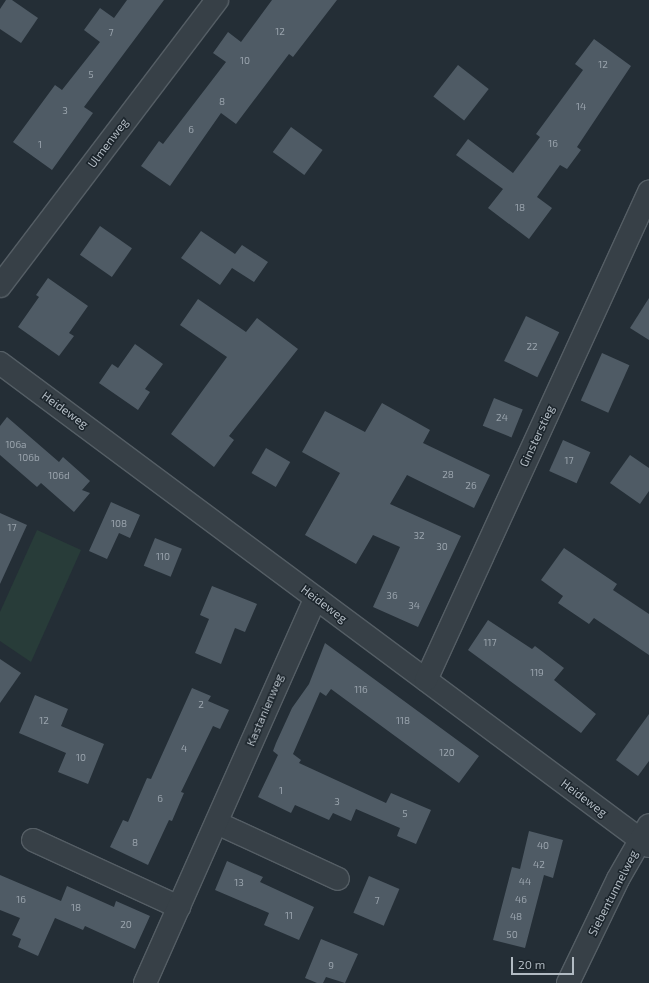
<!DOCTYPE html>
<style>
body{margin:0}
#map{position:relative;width:649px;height:983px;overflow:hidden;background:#242e36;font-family:"Exo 2",sans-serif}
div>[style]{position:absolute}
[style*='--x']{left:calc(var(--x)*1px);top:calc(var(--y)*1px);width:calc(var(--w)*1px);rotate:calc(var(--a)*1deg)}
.green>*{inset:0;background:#283c39}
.building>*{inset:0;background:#4f5b65;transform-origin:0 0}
.roads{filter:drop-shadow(1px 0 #555e65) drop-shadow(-1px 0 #555e65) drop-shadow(0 1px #555e65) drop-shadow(0 -1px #555e65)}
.minor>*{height:22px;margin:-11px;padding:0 11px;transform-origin:11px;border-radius:11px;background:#374047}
span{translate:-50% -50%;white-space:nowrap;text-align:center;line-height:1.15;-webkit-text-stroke:3px #1c252c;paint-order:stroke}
.number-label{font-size:10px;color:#99a3ac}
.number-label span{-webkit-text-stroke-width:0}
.street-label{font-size:12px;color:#b2bbc3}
.scale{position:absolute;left:511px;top:957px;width:63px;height:18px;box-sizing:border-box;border:2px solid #b2bbc3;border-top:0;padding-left:5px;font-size:12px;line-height:14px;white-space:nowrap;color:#b2bbc3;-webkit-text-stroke:3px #1c252c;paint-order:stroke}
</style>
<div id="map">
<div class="green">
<div style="clip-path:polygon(37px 530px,81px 550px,31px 662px,0 641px,0 612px)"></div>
</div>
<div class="building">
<div style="clip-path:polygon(6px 0,12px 0,38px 18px,21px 43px,0 29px,0 9px)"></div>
<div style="clip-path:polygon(127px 0,164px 0,84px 107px,93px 113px,52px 170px,13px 142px,55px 85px,62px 90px,100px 42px,84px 30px,100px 8px,114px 18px)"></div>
<div style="clip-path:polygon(272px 0,337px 0,293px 57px,289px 54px,236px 124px,221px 113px,170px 186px,141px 166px,159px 141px,163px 144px,226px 62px,213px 53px,228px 32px,241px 42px)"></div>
<div style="clip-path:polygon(594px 39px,631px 66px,577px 147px,581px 150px,567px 169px,560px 165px,537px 197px,552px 208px,529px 239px,488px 208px,503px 189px,456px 155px,468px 139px,513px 173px,540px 137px,536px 134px,583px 70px,575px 64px)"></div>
<div style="left:458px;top:65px;width:39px;height:40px;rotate:38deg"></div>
<div style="left:291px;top:127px;width:39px;height:31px;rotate:36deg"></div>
<div style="left:100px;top:226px;width:39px;height:35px;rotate:35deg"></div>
<div style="clip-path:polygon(201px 231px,235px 254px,242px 245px,268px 262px,254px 282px,232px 268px,220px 285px,181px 258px)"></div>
<div style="clip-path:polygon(48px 278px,88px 306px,69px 333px,74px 336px,59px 356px,18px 327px,39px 297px,36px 295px)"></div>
<div style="clip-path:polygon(649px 298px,649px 340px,630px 328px)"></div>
<div style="clip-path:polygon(198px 299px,246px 332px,257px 318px,298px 349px,229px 436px,234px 440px,214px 467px,171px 434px,227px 357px,180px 325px)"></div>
<div style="left:526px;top:316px;width:37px;height:50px;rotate:26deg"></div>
<div style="clip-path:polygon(135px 344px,163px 364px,145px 389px,150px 392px,138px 410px,99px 383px,112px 364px,118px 368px)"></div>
<div style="left:602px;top:353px;width:30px;height:52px;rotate:24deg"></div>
<div style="left:494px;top:398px;width:31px;height:30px;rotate:22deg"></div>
<div style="clip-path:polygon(382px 403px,430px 430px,423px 443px,490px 475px,474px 508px,407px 475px,390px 504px,461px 536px,418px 627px,373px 607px,400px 547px,373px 535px,356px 564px,305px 535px,340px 473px,302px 452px,325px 411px,365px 432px)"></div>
<div style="clip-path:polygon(7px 417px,59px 462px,63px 457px,90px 481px,82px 490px,90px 493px,74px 512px,41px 483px,37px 487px,0 455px,0 426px)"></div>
<div style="left:563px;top:440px;width:30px;height:34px;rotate:24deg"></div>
<div style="left:266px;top:448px;width:28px;height:29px;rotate:30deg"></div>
<div style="clip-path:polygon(630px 455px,649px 468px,649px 491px,640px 504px,610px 483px)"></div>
<div style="clip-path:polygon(111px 502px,140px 515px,130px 538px,119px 533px,107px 559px,89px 551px)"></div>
<div style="clip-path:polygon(0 513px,27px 525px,0 584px)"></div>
<div style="left:155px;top:538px;width:29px;height:30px;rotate:22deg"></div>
<div style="clip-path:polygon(564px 548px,617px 584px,613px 590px,649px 614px,649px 655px,594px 618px,589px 624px,558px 603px,563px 596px,541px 580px)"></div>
<div style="clip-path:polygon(212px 586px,257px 604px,245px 632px,235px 628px,221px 664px,195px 653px,209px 619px,200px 615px)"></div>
<div style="clip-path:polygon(488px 620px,532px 649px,535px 646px,564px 668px,554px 680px,596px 714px,581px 733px,468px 650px)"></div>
<div style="clip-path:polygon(325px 643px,479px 756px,459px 783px,331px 689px,326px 696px,320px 692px,293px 754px,301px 760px,299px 763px,386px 803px,391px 793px,431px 810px,416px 844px,397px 836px,400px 828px,356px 809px,351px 821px,333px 813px,329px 820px,295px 805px,291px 813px,258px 797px,278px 755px,273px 751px,276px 743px,292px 708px,309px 684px)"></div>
<div style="clip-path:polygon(0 659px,21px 673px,0 703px)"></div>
<div style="clip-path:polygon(192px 688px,211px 696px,208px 701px,229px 710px,220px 729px,213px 726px,181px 792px,184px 793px,172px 821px,169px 820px,148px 865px,110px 847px,123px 820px,128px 822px,147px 778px,151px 779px)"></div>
<div style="clip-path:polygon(35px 695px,68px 709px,61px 726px,104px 744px,88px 784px,58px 772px,66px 753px,19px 733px)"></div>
<div style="clip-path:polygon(649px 714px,649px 761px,638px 776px,616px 760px)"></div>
<div style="clip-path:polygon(529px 831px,563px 840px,553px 878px,544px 875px,525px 948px,493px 940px,512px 867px,520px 869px)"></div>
<div style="clip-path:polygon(227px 861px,263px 877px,260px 882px,314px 907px,299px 940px,264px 925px,269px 913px,215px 890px)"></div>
<div style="clip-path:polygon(0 875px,61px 901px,67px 886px,114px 907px,116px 901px,150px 916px,135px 949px,85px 926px,83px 930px,55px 918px,38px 956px,18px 947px,21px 939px,12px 935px,20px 918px,0 910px)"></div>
<div style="left:369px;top:876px;width:33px;height:40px;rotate:23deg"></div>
<div style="clip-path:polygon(321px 939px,358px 954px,345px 983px,326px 977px,323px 983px,317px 983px,305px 978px)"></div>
</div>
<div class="roads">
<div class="minor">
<div style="--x:0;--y:286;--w:359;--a:-52.8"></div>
<div style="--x:0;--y:363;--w:809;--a:36.66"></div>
<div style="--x:426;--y:680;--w:537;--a:-65.44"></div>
<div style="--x:217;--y:823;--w:133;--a:24.8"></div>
<div style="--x:33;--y:840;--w:161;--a:24.7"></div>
<div style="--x:145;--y:983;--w:421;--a:-66.1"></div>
<div style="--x:568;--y:983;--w:115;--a:-64.3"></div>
<div style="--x:618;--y:879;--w:62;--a:-60.1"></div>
</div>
</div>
<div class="number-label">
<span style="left:280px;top:32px">12</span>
<span style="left:111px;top:33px">7</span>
<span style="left:245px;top:61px">10</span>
<span style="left:603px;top:65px">12</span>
<span style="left:91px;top:75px">5</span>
<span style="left:222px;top:102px">8</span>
<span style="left:581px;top:107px">14</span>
<span style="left:65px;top:111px">3</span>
<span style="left:191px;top:130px">6</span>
<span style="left:553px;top:144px">16</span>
<span style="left:40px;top:145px">1</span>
<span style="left:520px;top:208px">18</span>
<span style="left:532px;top:347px">22</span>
<span style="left:502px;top:418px">24</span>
<span style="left:16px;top:445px">106a</span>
<span style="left:29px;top:458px">106b</span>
<span style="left:569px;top:461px">17</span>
<span style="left:448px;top:475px">28</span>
<span style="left:59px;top:476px">106d</span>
<span style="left:471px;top:486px">26</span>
<span style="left:119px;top:524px">108</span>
<span style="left:12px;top:528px">17</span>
<span style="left:419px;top:536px">32</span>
<span style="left:442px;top:547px">30</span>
<span style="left:163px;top:557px">110</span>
<span style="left:392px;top:596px">36</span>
<span style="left:414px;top:606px">34</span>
<span style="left:490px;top:643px">117</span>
<span style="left:537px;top:673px">119</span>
<span style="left:361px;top:690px">116</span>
<span style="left:201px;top:705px">2</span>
<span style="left:44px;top:721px">12</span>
<span style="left:403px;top:721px">118</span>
<span style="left:184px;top:749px">4</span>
<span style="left:447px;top:753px">120</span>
<span style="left:81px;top:758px">10</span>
<span style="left:281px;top:791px">1</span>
<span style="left:160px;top:799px">6</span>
<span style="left:337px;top:802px">3</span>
<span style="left:405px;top:814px">5</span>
<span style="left:135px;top:843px">8</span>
<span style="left:543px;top:846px">40</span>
<span style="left:539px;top:865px">42</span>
<span style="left:525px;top:882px">44</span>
<span style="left:239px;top:883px">13</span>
<span style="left:21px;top:900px">16</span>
<span style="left:521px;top:900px">46</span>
<span style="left:377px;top:901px">7</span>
<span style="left:76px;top:908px">18</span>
<span style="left:289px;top:916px">11</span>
<span style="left:516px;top:917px">48</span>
<span style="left:126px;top:925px">20</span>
<span style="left:512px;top:935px">50</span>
<span style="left:331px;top:966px">9</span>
</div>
<div class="street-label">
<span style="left:108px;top:143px;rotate:-53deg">Ulmenweg</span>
<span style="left:65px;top:410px;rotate:36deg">Heideweg</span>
<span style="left:537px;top:436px;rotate:-65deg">Ginsterstieg</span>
<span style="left:324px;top:604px;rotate:37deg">Heideweg</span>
<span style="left:265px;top:710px;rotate:-67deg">Kastanienweg</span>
<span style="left:584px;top:798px;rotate:37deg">Heideweg</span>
<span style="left:613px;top:893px;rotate:-63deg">Siebentunnelweg</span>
</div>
<div class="scale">20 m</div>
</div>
